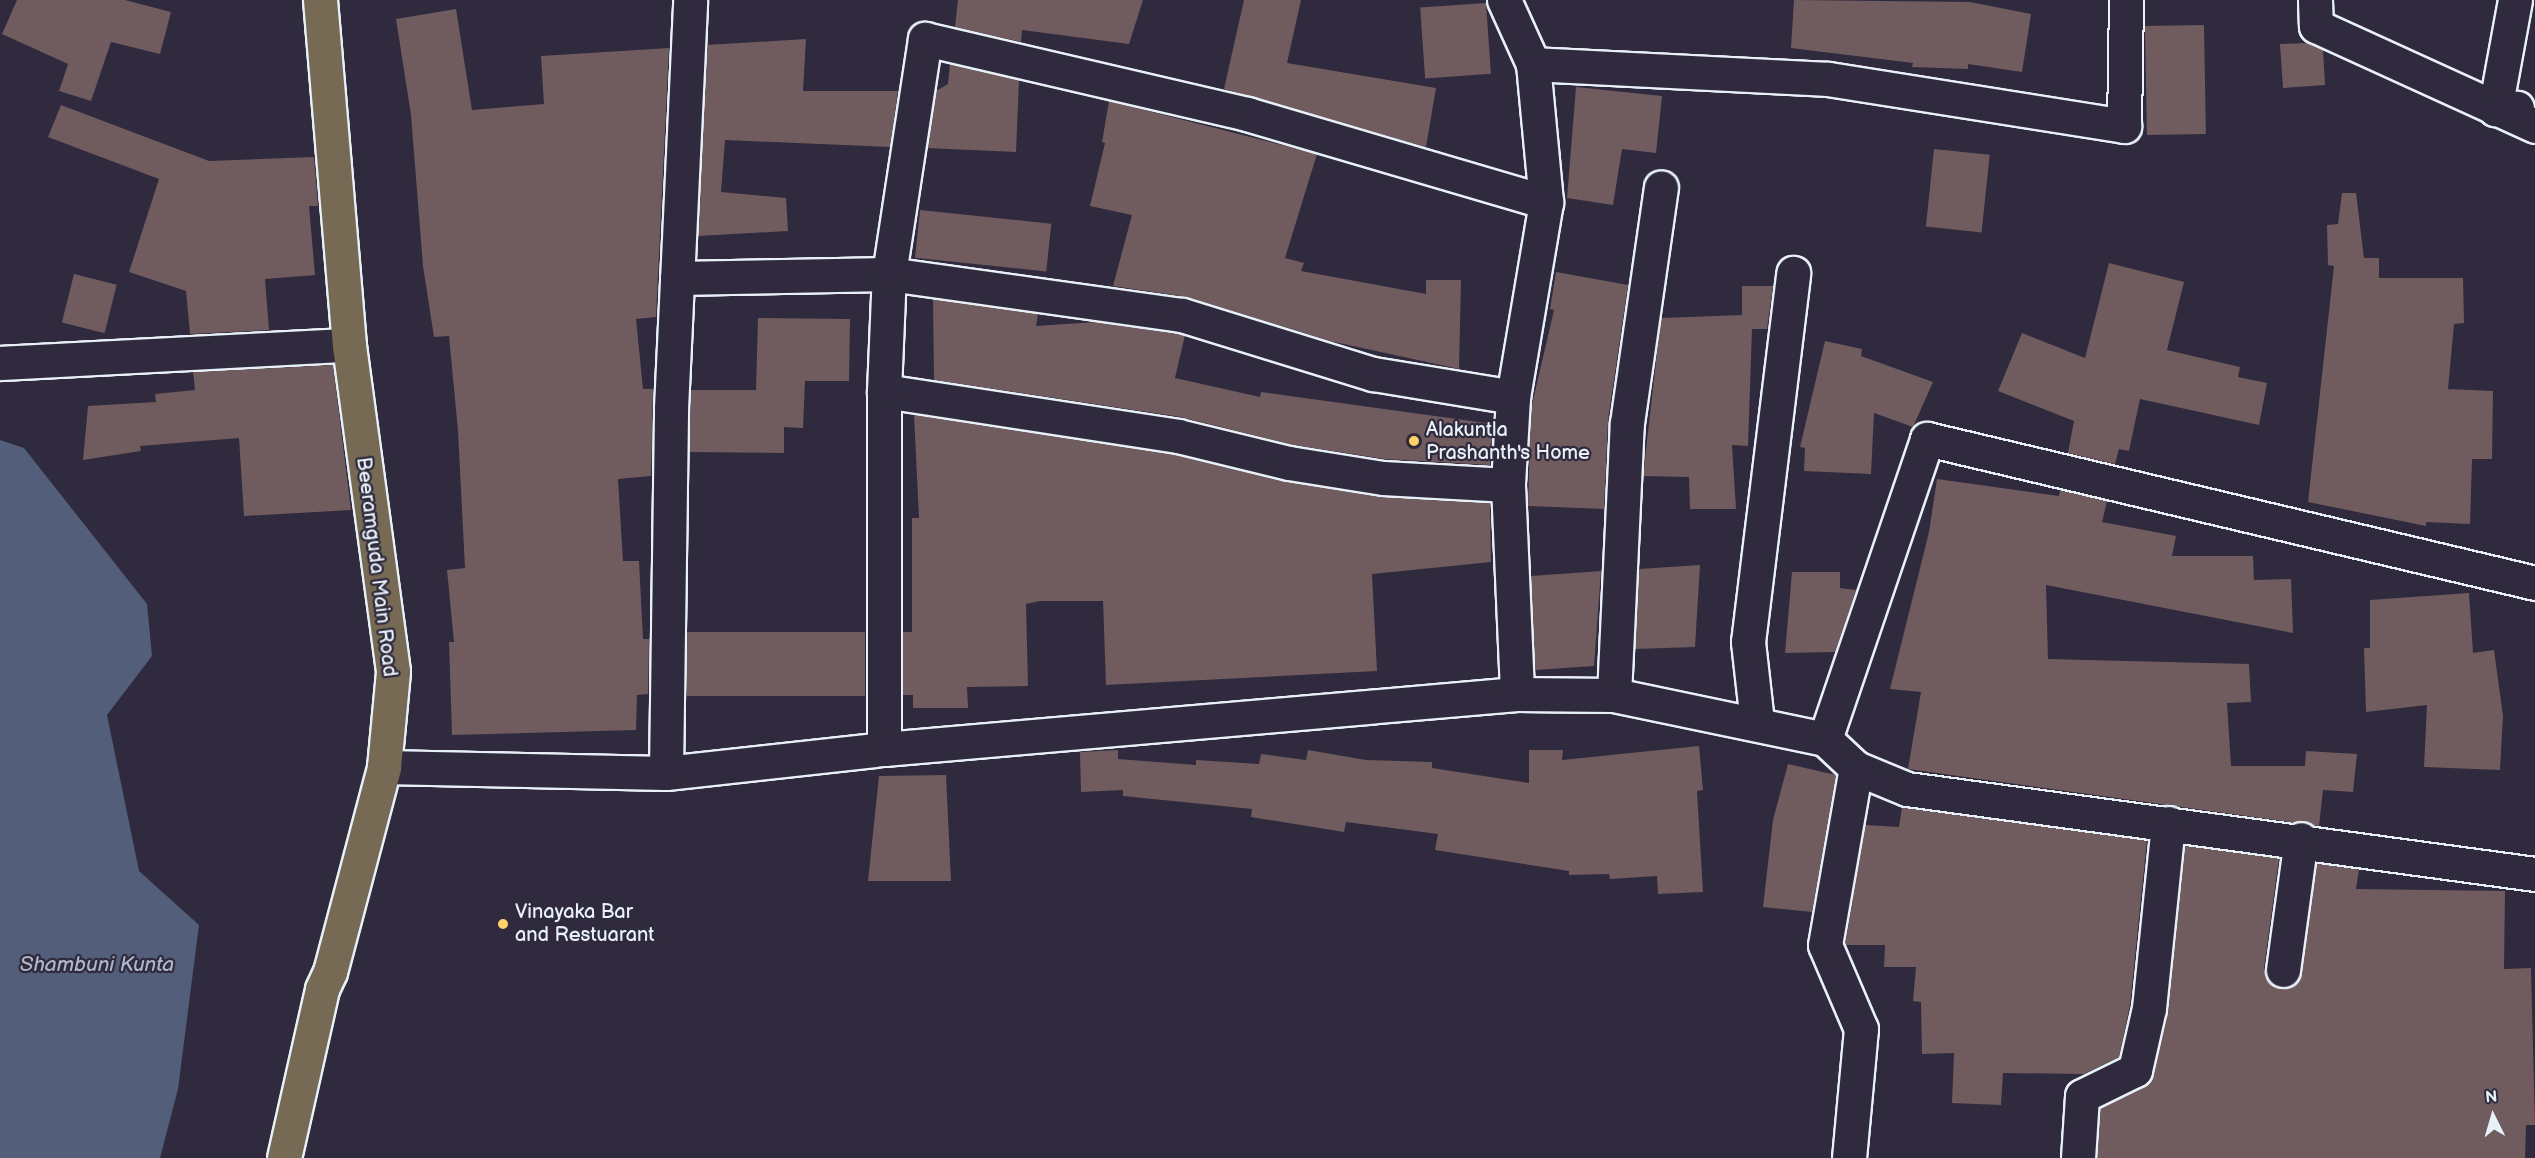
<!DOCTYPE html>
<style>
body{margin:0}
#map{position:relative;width:2535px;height:1158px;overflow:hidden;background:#2f2a3d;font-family:"Balsamiq Sans",sans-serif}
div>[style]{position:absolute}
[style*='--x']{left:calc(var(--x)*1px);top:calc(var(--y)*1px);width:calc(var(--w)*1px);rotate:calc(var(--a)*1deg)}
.water>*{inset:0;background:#525e7a}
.building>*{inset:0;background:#705b5f;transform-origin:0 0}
.roads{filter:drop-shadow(2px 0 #e8f1f8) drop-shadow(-2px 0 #e8f1f8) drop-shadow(0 2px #e8f1f8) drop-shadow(0 -2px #e8f1f8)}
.minor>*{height:33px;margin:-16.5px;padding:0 16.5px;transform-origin:16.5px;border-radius:16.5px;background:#2f2a3d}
.major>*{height:33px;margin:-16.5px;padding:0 16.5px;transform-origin:16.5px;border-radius:16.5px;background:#776a54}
.dots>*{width:16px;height:16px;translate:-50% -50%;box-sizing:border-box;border:3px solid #2f2a3d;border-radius:50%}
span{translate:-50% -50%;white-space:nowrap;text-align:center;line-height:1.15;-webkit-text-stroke:4.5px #2f2a3d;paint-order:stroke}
.poi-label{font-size:20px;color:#e8f1f8}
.left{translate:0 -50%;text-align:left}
.street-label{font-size:20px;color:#e8f1f8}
.water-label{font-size:21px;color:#acb6c6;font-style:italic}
.north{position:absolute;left:2463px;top:1086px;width:60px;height:60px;-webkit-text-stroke:4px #2f2a3d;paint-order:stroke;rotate:355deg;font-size:16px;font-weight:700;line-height:24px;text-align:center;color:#e8f1f8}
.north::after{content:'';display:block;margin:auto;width:21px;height:27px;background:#e8f1f8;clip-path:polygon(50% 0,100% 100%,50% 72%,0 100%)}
</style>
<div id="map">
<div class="water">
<div style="clip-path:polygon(0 440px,24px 448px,147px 604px,152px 656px,107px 715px,139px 871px,199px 925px,178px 1089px,160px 1158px,0 1158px)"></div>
</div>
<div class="building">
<div style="clip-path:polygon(17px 0,125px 0,171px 12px,160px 54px,111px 42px,91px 101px,59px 91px,68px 64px,2px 34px)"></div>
<div style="clip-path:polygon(958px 0,1143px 0,1129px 44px,1022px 30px,1021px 42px,955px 27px)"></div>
<div style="clip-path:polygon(1244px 0,1301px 0,1287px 63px,1436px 88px,1426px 147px,1224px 89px)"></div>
<div style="clip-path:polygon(1794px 0,1970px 2px,2031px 14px,2022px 72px,1968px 64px,1968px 69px,1912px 67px,1913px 63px,1791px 48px)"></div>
<div style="left:1486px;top:3px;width:71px;height:66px;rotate:86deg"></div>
<div style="clip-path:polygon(456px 9px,472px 110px,544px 104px,541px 56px,669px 48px,656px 317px,636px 319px,643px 389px,653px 389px,651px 476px,618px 479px,623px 561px,639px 561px,643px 639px,649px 639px,648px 694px,637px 695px,636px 730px,452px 735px,449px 642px,454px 642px,447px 570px,465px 568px,458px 431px,449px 336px,434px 337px,423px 266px,411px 115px,396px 19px)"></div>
<div style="left:2204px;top:25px;width:109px;height:59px;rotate:89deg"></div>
<div style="clip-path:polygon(806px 39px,803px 91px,898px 91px,890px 147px,725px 140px,721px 192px,786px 198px,788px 231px,698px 236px,707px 45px)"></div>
<div style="clip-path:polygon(2308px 43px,2323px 50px,2325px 85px,2283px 88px,2280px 44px)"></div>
<div style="clip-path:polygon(950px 64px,1019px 80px,1016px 152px,927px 148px,936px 91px,948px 84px)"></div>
<div style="clip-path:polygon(1576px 87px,1662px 96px,1656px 153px,1622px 149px,1613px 205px,1567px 198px)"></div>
<div style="clip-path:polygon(1109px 101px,1317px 154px,1285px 258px,1304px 263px,1301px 271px,1426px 294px,1426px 280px,1461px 280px,1459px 369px,1330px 341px,1187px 297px,1113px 286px,1132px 215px,1090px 206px,1105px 143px,1102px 142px)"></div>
<div style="clip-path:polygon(61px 105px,209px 161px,314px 157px,318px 206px,309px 206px,315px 275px,265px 279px,269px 330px,190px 334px,186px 291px,129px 272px,159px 179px,48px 137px)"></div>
<div style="left:1934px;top:149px;width:56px;height:78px;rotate:6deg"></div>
<div style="clip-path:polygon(2342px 193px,2356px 193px,2364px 258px,2379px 258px,2379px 278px,2463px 278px,2464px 323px,2454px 324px,2448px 389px,2493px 391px,2492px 459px,2472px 459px,2470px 524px,2426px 522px,2426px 526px,2308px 502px,2334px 266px,2328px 265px,2327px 225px,2338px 224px)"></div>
<div style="left:920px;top:210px;width:132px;height:48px;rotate:6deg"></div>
<div style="clip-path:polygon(2109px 263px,2184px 282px,2167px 350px,2240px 367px,2238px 377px,2267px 383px,2259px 425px,2140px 399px,2129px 451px,2119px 449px,2115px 464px,2068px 453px,2074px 421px,1998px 391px,2022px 333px,2085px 358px)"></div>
<div style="clip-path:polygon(1556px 272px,1628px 285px,1608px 420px,1604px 509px,1528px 506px,1531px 409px,1554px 310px,1550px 309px)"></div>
<div style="left:74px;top:274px;width:44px;height:50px;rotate:14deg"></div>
<div style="clip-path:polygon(1742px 286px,1773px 286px,1767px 329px,1752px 329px,1748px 446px,1732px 445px,1736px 509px,1690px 509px,1689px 477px,1643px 476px,1661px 318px,1742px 315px)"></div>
<div style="clip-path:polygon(933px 299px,1038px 314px,1036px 326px,1096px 322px,1185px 335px,1175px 378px,1260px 397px,1261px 392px,1493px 424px,1490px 465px,1385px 459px,1293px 445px,1181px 417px,934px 380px)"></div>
<div style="clip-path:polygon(758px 318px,850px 319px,849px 381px,805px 381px,803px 428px,784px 427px,784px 453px,689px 452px,691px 390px,756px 390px)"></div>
<div style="clip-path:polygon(1825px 341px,1862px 349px,1861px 356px,1933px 382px,1913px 427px,1874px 413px,1871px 474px,1804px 471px,1805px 448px,1800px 447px)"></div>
<div style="clip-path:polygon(333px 365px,351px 510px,244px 516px,239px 438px,140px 446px,141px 451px,83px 460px,88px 406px,156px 402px,155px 394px,195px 390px,193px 372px)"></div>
<div style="clip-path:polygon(914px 415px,1174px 454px,1285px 481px,1380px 497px,1490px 503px,1491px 562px,1372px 574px,1377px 671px,1106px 685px,1103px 601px,1040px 601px,1026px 604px,1028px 686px,967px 687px,968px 708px,913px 708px,913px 695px,903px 695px,903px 632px,912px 632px,912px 518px,919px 518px)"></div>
<div style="clip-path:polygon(1937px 479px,2059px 496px,2060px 490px,2107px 501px,2102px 522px,2176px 536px,2172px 556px,2253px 556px,2254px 580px,2291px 579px,2293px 633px,2046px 585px,2048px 659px,2249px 664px,2251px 702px,2227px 703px,2231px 766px,2305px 766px,2306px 751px,2357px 754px,2353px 792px,2323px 790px,2319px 826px,1908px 769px,1921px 692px,1890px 689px,1929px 532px)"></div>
<div style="clip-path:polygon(1700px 565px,1695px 647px,1635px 649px,1639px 569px)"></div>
<div style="clip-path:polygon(1601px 571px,1594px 666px,1535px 670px,1531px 576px)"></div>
<div style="clip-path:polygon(1792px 572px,1840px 572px,1840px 588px,1856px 590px,1835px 652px,1785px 653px)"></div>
<div style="clip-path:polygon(2469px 593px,2473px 653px,2494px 650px,2503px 716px,2500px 770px,2424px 767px,2427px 705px,2366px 712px,2364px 648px,2370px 648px,2370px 600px)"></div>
<div style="left:865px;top:632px;width:64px;height:178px;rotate:90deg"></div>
<div style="clip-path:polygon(1699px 746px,1703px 790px,1697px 791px,1703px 892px,1658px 894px,1657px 876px,1610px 879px,1609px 874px,1569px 875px,1569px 871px,1435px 850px,1438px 834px,1346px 822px,1344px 832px,1251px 817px,1252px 809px,1123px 796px,1123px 790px,1081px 792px,1080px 752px,1118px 750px,1118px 759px,1196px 765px,1196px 760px,1259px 764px,1261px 754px,1306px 760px,1308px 750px,1366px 760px,1432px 762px,1432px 768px,1529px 783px,1529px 750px,1563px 750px,1562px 760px)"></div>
<div style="clip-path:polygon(1788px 764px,1836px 775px,1812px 912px,1763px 907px,1773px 820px)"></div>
<div style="clip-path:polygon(946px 775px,951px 881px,868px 881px,879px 776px)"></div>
<div style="clip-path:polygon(1902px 807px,2147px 840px,2130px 1005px,2119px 1057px,2084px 1074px,2003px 1073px,2001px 1105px,1952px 1103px,1954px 1053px,1922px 1054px,1921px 1002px,1913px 1001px,1916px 967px,1884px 967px,1885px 945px,1845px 945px,1865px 825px,1899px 827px)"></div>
<div style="clip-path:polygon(2185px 845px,2279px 858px,2264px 968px,2266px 978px,2280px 988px,2291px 987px,2301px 973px,2317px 863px,2359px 869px,2356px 889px,2505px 891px,2504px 969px,2531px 968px,2535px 1125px,2526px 1125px,2525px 1158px,2097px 1158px,2100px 1108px,2143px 1087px,2153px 1074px,2168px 1010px)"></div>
</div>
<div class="roads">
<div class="minor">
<div style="--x:1504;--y:0;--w:70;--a:65.6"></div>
<div style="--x:1533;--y:64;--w:139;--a:84.6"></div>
<div style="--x:1546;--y:202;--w:198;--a:99.6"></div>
<div style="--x:1513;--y:397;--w:88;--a:93.3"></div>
<div style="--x:1508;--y:485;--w:209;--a:87.5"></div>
<div style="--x:2315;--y:0;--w:26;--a:88"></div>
<div style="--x:2316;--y:26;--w:241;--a:24.5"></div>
<div style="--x:2515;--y:0;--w:111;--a:100.4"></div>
<div style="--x:2495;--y:109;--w:22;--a:-3"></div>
<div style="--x:1533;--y:64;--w:295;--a:2.9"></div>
<div style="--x:1828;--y:79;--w:300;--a:9"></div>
<div style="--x:2124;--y:126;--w:126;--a:-89.1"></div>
<div style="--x:677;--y:278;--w:212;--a:-1.1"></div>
<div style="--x:889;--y:274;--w:296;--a:8"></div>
<div style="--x:1182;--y:315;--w:200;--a:17.2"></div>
<div style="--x:1373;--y:374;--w:142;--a:9.3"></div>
<div style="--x:0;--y:363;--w:349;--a:-3"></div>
<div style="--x:884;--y:391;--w:297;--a:8.7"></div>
<div style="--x:1178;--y:436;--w:114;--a:13.7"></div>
<div style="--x:1289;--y:463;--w:95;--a:9.1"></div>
<div style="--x:1383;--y:478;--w:125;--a:3.2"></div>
<div style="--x:1614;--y:695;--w:272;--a:-87.3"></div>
<div style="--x:1627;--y:423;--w:238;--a:-81.8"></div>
<div style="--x:1757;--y:722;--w:81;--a:-96.4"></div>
<div style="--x:1748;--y:642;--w:372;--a:-83"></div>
<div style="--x:1825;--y:739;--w:317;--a:-71.2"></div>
<div style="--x:1927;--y:439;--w:625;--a:13.32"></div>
<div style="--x:884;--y:749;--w:358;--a:-90"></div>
<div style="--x:884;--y:391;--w:117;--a:-87.6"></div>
<div style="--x:889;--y:274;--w:238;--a:-81.3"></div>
<div style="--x:925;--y:39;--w:331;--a:13.1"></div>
<div style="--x:1247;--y:114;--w:312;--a:16.4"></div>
<div style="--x:384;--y:767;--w:282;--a:1.2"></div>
<div style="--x:666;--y:773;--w:219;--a:-6.3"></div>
<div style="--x:884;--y:749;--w:635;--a:-4.97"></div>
<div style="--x:1517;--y:694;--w:97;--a:0.6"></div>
<div style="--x:1614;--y:695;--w:216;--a:11.8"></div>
<div style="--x:1825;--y:739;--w:42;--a:43.1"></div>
<div style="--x:1856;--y:768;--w:55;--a:22.4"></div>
<div style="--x:1907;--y:789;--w:634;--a:7.71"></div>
<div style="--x:666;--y:773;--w:365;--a:-89.2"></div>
<div style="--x:671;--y:408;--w:408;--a:-87.3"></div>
<div style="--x:2283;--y:970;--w:132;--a:-82.2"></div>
<div style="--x:1849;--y:1158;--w:130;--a:-84.7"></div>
<div style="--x:1861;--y:1029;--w:91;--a:-113.2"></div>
<div style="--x:1825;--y:945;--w:180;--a:-80.1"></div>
<div style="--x:2078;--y:1158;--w:62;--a:-86.3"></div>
<div style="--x:2082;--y:1096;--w:59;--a:-26.1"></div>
<div style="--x:2135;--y:1070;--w:64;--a:-77.3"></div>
<div style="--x:2149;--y:1008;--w:186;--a:-84.1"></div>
</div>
<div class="major">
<div style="--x:284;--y:1158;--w:173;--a:-77.3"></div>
<div style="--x:322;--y:989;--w:19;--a:-65"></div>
<div style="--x:330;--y:972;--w:212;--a:-75.2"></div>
<div style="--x:384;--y:767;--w:96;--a:-84.6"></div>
<div style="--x:393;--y:671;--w:329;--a:-97.7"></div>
<div style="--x:349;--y:345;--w:346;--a:-94.8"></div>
</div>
</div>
<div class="dots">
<div style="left:1414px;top:441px;background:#ffd166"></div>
<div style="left:503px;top:924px;background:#ffd166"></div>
</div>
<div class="poi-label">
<span class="left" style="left:1426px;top:442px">Alakuntla<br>Prashanth's Home</span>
<span class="left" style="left:515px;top:924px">Vinayaka Bar<br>and Restuarant</span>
</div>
<div class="street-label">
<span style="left:376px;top:567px;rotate:83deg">Beeramguda Main Road</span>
</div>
<div class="water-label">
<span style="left:97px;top:965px">Shambuni Kunta</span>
</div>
<div class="north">N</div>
</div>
